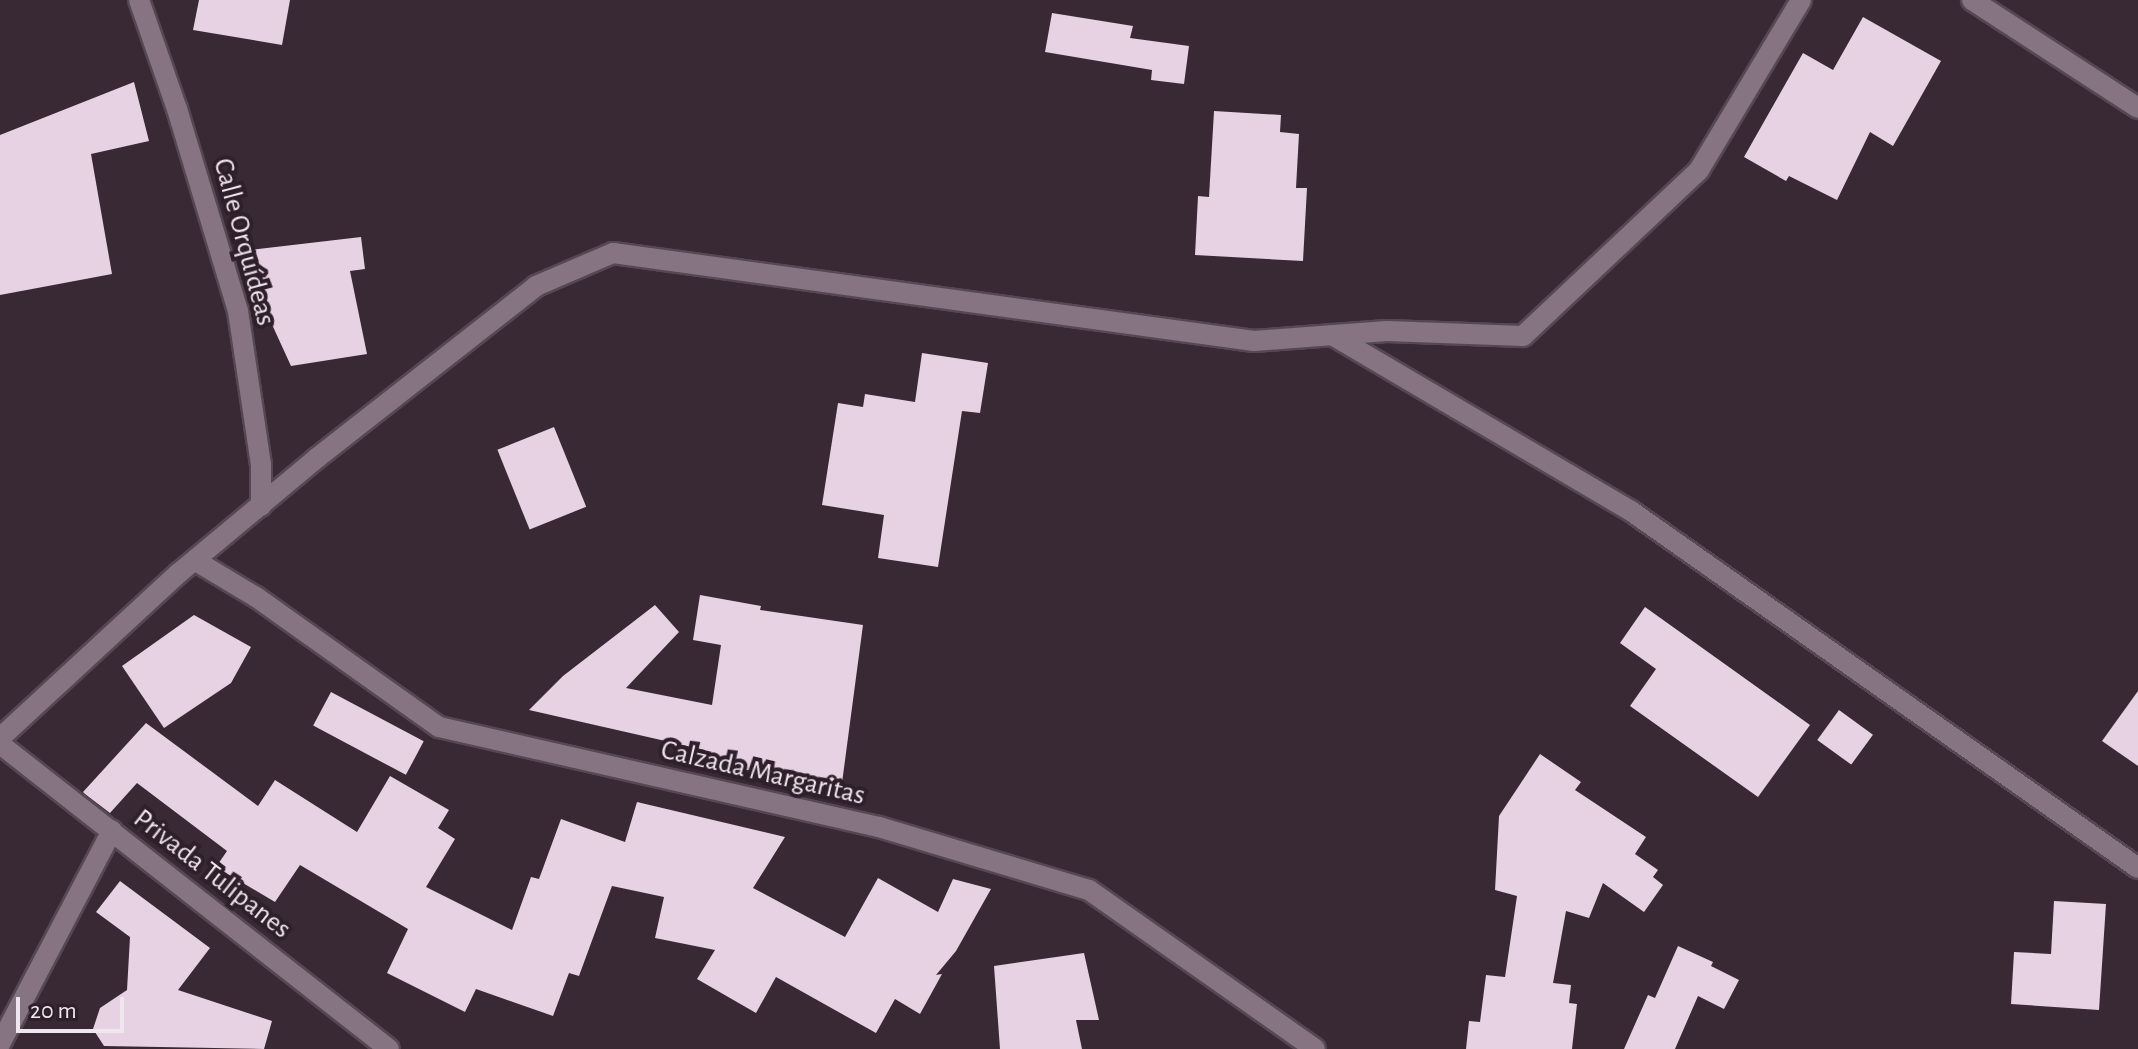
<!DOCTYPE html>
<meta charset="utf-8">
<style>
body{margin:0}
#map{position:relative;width:2138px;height:1049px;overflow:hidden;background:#382935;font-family:"Alegreya Sans",sans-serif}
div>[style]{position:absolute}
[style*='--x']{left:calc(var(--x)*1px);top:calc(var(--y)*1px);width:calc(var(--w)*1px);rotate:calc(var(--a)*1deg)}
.building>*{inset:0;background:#e6d2e2;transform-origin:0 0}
.roads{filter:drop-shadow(2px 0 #554853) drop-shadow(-2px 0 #554853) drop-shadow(0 2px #554853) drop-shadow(0 -2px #554853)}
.minor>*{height:20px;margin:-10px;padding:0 10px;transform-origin:10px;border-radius:10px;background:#867482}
span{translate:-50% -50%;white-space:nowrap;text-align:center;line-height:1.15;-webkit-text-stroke:8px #2e1f2b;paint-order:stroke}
.street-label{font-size:28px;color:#f0e6ee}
.scale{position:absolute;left:16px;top:997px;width:108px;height:36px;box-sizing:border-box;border:4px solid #f0e6ee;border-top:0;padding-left:10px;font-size:24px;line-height:28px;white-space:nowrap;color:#f0e6ee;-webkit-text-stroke:6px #2e1f2b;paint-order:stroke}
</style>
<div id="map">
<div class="building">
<div style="clip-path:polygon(199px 0,290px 0,282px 45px,193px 30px)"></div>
<div style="clip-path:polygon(1052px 13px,1133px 26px,1130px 38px,1189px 46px,1184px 84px,1151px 80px,1152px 70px,1045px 52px)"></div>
<div style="clip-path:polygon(1863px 17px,1941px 61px,1893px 146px,1870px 132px,1837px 200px,1789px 176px,1786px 181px,1744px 157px,1803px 53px,1833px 70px)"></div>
<div style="clip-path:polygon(134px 82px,149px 141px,91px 154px,112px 274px,0 295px,0 135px)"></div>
<div style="clip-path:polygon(1214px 111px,1281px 115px,1280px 132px,1299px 134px,1296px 188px,1307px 188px,1303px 261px,1195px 255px,1198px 196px,1209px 197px)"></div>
<div style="clip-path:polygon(361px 237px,365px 269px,350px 271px,367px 354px,291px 366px,252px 281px,249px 250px)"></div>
<div style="clip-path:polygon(922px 353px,988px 363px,980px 413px,962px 411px,938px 567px,878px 558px,884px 515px,822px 505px,838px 403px,863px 407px,865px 394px,915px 402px)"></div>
<div style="left:554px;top:427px;width:86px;height:61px;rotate:68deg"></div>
<div style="clip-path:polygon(700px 595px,761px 606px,760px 610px,863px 625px,842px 783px,704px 764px,705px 750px,529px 710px,563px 676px,655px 605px,679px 632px,626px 688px,712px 705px,721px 645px,693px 640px)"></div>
<div style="clip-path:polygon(1645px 607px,1810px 725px,1758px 797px,1630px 706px,1656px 669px,1620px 643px)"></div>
<div style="clip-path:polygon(194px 615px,251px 647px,231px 683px,164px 728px,122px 666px)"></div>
<div style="clip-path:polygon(2138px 691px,2138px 766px,2102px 741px)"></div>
<div style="left:331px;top:692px;width:105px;height:38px;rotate:28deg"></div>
<div style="left:1839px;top:710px;width:42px;height:37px;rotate:36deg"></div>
<div style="clip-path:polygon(146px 723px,258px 806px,275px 780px,357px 832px,390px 776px,449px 810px,438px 828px,455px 839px,426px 887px,512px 930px,531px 877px,539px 879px,561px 819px,625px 842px,637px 802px,785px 837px,753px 888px,845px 937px,878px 878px,938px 912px,953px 879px,991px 889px,956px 951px,936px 975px,942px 974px,920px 1014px,895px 999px,876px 1033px,776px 977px,756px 1013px,697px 979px,715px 950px,655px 938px,664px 897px,612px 886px,579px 976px,569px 973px,553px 1016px,476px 989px,465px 1012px,387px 973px,408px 929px,300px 865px,275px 902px,216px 867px,227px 851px,137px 783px,110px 813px,85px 794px,83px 792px)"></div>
<div style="clip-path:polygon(1540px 754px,1581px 782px,1575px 790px,1646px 837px,1635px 854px,1658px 870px,1653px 877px,1663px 885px,1644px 912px,1603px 883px,1589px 918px,1566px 911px,1553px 983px,1571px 985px,1569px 1003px,1577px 1004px,1572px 1049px,1466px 1049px,1469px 1021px,1480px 1022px,1486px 975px,1505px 977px,1517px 896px,1495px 890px,1499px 816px)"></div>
<div style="clip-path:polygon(120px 881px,210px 948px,178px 990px,272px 1021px,264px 1049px,104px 1046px,93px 1029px,100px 1008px,127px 990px,130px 937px,96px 912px)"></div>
<div style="clip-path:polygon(2054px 901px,2106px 904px,2099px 1010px,2011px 1004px,2014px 952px,2051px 954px)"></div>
<div style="clip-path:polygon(1678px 946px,1713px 962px,1711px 966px,1739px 980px,1724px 1009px,1698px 996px,1675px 1049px,1624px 1049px,1648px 995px,1655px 998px)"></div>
<div style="clip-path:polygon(1084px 953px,1099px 1020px,1076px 1020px,1082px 1049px,1000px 1049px,994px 966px)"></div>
</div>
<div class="roads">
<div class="minor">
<div style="--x:139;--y:0;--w:115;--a:70.8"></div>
<div style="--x:177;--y:109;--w:211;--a:73.2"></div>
<div style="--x:238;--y:311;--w:155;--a:81.5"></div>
<div style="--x:261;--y:464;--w:42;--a:90"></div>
<div style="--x:1972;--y:0;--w:198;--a:33"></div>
<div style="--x:1332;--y:335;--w:347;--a:30.5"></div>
<div style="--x:1631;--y:511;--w:620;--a:35.15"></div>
<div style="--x:196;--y:561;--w:70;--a:31"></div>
<div style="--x:256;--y:597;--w:224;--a:35.4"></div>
<div style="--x:439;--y:727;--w:451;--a:12.8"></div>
<div style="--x:879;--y:827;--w:219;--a:16.7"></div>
<div style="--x:1089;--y:890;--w:276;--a:35.1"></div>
<div style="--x:0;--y:738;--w:243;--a:-42.7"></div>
<div style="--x:179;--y:573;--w:180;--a:-39.8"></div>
<div style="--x:317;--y:458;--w:278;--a:-38.1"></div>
<div style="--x:536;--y:286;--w:84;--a:-23.2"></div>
<div style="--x:613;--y:253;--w:647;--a:7.82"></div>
<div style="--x:1254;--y:341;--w:133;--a:-4.3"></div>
<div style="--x:1387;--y:331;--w:136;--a:2.1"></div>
<div style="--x:1523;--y:336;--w:242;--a:-43.3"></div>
<div style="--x:1699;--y:170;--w:198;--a:-59"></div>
<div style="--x:0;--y:744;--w:494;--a:38.1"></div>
<div style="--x:0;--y:1044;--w:241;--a:-62.3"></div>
</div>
</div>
<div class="street-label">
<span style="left:244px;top:242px;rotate:75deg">Calle Orquídeas</span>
<span style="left:763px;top:773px;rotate:13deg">Calzada Margaritas</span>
<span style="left:212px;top:874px;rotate:38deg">Privada Tulipanes</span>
</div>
<div class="scale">20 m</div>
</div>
